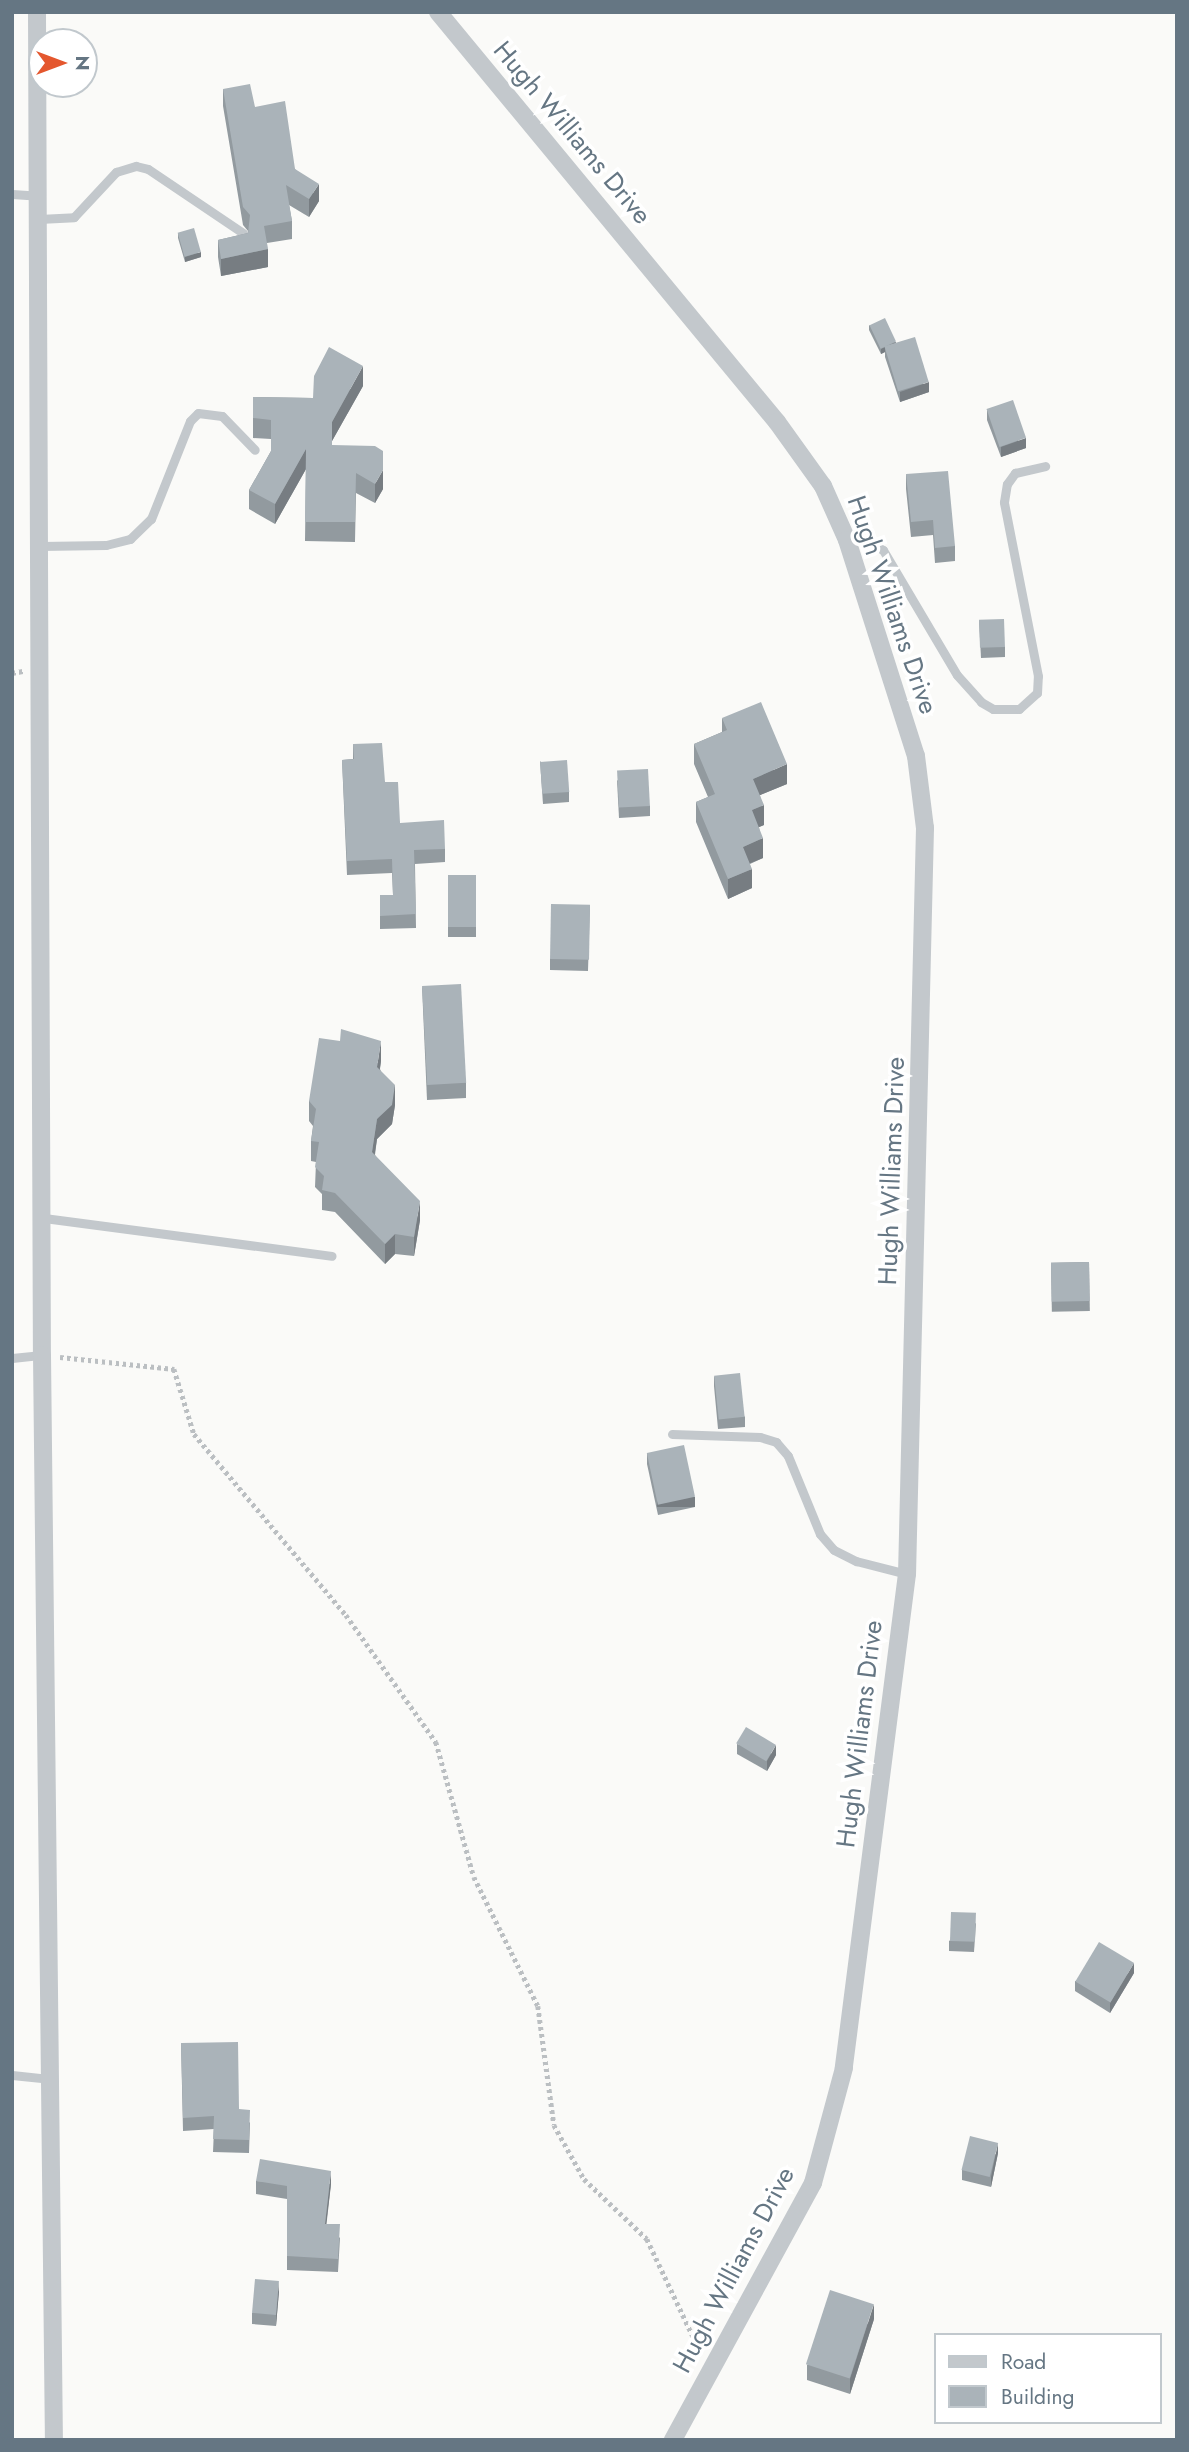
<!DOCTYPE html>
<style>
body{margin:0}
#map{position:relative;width:1189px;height:2452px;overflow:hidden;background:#fafaf8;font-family:Jost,sans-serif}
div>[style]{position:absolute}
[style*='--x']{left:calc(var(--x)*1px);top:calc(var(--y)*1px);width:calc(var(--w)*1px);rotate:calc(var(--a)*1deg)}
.path>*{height:4.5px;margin-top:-2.25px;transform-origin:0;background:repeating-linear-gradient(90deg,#bbbfc2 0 3.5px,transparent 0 7px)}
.service>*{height:9px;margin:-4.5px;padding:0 4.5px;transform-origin:4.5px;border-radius:4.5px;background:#c3c8cc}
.minor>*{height:18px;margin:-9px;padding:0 9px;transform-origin:9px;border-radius:9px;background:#c3c8cc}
.wall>*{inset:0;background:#929a9f;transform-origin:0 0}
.shaded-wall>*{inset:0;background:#777d82;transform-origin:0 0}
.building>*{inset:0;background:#aab3b9;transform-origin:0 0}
span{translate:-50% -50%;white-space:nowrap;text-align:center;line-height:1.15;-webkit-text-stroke:7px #fff;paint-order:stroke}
.street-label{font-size:26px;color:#657683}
.frame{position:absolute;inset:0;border:14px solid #657683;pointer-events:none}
.legend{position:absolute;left:934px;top:2333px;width:228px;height:91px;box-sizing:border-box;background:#fff;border:2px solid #c1c8cd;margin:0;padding:9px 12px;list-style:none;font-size:21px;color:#657683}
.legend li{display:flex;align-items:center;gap:14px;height:35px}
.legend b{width:35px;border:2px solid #c1c8cd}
.north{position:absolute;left:28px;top:28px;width:70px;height:70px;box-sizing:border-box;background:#fff;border:2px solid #c1c8cd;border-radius:50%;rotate:90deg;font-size:19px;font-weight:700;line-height:28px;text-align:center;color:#657683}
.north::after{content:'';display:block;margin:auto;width:24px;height:32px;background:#e4572e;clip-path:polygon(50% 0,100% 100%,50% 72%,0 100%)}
</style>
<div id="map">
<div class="path">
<div style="--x:12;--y:673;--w:11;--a:-10"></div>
<div style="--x:60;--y:1357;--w:115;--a:6"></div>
<div style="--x:174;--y:1369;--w:68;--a:72.9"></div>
<div style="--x:194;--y:1434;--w:236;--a:50"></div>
<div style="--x:346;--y:1615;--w:156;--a:54.7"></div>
<div style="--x:436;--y:1742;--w:140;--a:74.3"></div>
<div style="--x:474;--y:1877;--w:144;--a:63.6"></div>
<div style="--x:538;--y:2006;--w:120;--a:82.3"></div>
<div style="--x:554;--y:2125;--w:62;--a:60.9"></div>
<div style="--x:584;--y:2179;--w:87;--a:43.6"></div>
<div style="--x:647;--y:2239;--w:124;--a:64.7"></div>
</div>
<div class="service">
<div style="--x:12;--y:194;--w:26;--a:4"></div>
<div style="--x:39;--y:219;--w:35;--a:-3"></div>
<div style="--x:74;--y:217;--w:62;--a:-47"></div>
<div style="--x:116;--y:172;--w:21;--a:-17"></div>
<div style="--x:136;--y:166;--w:12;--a:14"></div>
<div style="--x:148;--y:169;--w:115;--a:34"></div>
<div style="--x:847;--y:540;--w:21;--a:5"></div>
<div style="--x:868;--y:542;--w:17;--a:28"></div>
<div style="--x:883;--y:550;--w:145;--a:59.4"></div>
<div style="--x:957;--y:675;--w:36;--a:48"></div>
<div style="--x:981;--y:702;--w:14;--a:30"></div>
<div style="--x:993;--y:709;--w:26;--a:0"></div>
<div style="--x:1019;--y:709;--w:24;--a:-42"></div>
<div style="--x:1037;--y:693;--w:17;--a:-87"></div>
<div style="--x:1038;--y:676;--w:177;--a:-101.1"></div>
<div style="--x:1004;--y:502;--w:18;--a:-81"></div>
<div style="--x:1007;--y:484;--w:14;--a:-54"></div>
<div style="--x:1015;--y:473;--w:31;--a:-13"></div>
<div style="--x:41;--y:546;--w:65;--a:-0.9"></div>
<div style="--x:106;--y:545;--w:25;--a:-14"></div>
<div style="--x:130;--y:539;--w:29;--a:-44"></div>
<div style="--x:151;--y:519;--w:105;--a:-68.3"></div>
<div style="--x:190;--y:421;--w:11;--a:-45"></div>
<div style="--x:198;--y:413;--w:24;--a:7"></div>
<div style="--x:222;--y:416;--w:47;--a:45.9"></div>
<div style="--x:44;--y:1218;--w:290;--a:7.5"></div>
<div style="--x:12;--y:1358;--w:30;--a:-6"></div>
<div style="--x:672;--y:1434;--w:88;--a:2"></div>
<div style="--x:760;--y:1437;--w:17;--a:17"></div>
<div style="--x:776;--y:1442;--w:18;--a:49"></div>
<div style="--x:788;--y:1456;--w:84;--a:67.7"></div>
<div style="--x:820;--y:1534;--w:21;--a:49"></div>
<div style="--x:834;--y:1550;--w:25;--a:27"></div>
<div style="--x:856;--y:1561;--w:53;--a:14.3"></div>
<div style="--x:12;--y:2075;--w:37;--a:6"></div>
</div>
<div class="minor">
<div style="--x:37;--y:12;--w:1343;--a:89.79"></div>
<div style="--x:42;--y:1355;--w:1085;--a:89.37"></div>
<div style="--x:438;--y:12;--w:532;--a:50.42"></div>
<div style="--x:777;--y:422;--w:79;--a:54.3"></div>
<div style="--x:823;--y:486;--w:59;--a:66"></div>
<div style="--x:847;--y:540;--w:227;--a:72.3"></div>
<div style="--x:916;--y:756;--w:73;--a:82.9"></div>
<div style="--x:925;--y:828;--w:746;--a:91.38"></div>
<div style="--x:907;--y:1574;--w:498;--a:97.3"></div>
<div style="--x:844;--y:2068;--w:119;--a:105.1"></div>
<div style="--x:813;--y:2183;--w:293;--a:118.6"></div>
</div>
<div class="wall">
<div style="clip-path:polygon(223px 89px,255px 107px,295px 169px,319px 201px,309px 217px,289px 205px,292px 221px,292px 239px,267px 243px,268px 267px,221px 276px,218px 257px,218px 240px,248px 233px,248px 231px,243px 225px,223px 106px)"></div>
<div style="clip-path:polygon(178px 233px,201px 257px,185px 262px,178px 238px)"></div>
<div style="clip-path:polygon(869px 325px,896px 343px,929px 392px,900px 402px,885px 357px,885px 352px,881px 354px,869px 330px)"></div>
<div style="clip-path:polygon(363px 386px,332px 441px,332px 445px,383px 489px,375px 503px,356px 493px,355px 542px,305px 541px,306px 469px,275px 524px,249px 509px,249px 490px,271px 451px,271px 439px,253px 438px,253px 397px,313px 398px)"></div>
<div style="clip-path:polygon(987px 410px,1026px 448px,1001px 457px,987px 420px)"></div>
<div style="clip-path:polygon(906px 474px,955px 546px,955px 561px,935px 563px,933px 535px,911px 537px,906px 489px)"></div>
<div style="clip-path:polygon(979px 620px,1005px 647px,1005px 657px,981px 658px)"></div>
<div style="clip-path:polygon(722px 718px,787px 784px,760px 795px,764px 825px,759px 827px,763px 858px,750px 864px,752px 888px,728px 899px,696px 822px,696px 802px,708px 797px,694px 764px,694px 744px,722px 732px)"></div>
<div style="clip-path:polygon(353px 744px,385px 782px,400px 823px,445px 849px,445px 862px,415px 864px,416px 928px,380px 929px,380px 895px,393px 895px,392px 873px,347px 875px,342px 760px,353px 759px)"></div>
<div style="clip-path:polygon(540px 761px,569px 792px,569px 802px,543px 804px)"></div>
<div style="clip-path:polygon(617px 780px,650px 806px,650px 816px,619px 818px)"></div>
<div style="left:448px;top:875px;width:28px;height:62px"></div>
<div style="clip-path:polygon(590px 905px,588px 971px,550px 970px,550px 959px)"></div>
<div style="clip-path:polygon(422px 986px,466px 1083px,466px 1098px,427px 1100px)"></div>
<div style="clip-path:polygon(381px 1061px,380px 1069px,395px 1105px,392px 1124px,377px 1139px,375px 1155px,420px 1220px,414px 1256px,395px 1254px,385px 1264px,335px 1212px,322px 1210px,322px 1194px,315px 1187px,316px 1162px,311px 1161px,311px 1141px,313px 1126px,309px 1121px,309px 1101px)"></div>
<div style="left:1089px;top:1262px;width:49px;height:38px;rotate:89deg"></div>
<div style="clip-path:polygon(714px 1376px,745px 1417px,745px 1427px,718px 1429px,714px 1386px)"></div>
<div style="clip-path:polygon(647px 1453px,695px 1507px,658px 1515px,647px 1464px)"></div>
<div style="clip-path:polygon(737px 1744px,776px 1755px,767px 1771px,737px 1754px)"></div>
<div style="clip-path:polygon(976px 1923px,974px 1952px,949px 1951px,949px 1941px)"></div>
<div style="clip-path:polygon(1134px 1973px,1110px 2013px,1075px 1991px,1075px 1981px)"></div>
<div style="clip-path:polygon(181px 2043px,250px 2123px,249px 2153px,213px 2152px,214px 2129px,183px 2131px)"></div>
<div style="clip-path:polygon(998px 2153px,991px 2187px,962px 2180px,962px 2170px)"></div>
<div style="clip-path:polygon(256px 2181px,331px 2184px,326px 2224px,340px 2238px,338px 2272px,287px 2270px,287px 2199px,256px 2194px)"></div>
<div style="clip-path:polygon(279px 2291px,276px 2326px,252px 2324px,252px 2313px)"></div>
<div style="clip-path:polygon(874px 2319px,850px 2394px,807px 2380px,807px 2365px)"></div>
</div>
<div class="shaded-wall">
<div style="clip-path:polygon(319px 184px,319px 201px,309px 217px,309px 199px)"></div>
<div style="clip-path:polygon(268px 249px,268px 267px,221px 276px,221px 259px)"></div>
<div style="clip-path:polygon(201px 252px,201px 257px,185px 262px,185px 257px)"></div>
<div style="clip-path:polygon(896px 342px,896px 347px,885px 347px,885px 352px,881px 354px,881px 349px)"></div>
<div style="clip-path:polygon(363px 366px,363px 386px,332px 441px,332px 422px)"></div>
<div style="clip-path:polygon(929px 382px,929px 392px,900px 402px,900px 392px)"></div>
<div style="clip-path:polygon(1026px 438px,1026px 448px,1001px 457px,1001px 447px)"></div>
<div style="clip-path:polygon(306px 449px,306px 469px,275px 524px,275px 504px)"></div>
<div style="clip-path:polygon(383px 470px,383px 489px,375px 503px,375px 484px)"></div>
<div style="clip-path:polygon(787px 764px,787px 784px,753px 798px,753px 779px)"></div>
<div style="clip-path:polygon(764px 805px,764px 825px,752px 830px,752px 810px)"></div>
<div style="clip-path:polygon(763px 838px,763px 858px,743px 866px,743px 847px)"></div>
<div style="clip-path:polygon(752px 869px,752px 888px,728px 899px,728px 879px)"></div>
<div style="clip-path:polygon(381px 1041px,381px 1061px,377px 1087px,377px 1067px)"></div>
<div style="clip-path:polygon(395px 1085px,395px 1105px,392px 1124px,377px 1139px,372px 1171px,372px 1152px,377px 1119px)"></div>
<div style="clip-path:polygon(420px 1201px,420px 1220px,414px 1256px,414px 1237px)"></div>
<div style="clip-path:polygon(395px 1234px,395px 1254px,385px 1264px,385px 1244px)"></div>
<div style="left:695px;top:1497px;width:10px;height:38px;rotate:90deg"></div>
<div style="clip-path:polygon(776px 1745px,776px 1755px,767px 1771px,767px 1761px)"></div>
<div style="clip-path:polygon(1134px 1963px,1134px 1973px,1110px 2013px,1110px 2003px)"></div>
<div style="clip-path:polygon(998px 2143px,998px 2153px,991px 2187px,991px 2177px)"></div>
<div style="clip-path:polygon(331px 2171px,331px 2184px,325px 2237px,325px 2224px)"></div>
<div style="clip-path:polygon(279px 2281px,279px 2291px,276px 2326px,276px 2316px)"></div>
<div style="clip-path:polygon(874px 2304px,874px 2319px,850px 2394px,850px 2379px)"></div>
</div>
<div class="building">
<div style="clip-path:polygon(250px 84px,255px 107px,285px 101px,295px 169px,319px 184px,309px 199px,286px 185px,292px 221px,264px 226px,268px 249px,221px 259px,218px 240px,248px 233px,250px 215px,243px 207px,223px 89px)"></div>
<div style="left:194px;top:228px;width:25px;height:17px;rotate:74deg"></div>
<div style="left:885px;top:318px;width:26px;height:17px;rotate:65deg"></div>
<div style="left:915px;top:337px;width:47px;height:32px;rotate:73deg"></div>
<div style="clip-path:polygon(329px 347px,363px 366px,332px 422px,332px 445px,375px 446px,383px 451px,383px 470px,375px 484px,356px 473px,355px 522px,305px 522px,306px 449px,275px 504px,249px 490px,271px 451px,271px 420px,253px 418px,253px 397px,313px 398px,314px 376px)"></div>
<div style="left:1013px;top:400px;width:40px;height:28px;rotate:71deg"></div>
<div style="clip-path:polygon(948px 471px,955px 546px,935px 548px,933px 520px,911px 522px,906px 474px)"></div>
<div style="left:1004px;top:619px;width:28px;height:25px;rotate:88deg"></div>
<div style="clip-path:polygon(761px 702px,787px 764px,753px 779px,764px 805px,752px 810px,763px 838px,743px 847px,752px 869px,728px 879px,696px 802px,715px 794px,694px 744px,727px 730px,722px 718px)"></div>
<div style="clip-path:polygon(382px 743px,385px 782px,398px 782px,400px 823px,444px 820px,445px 849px,414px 850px,416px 914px,380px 916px,380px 895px,393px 895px,392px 859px,347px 861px,342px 760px,354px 759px,353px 744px)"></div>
<div style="left:567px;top:760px;width:32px;height:27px;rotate:86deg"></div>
<div style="left:648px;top:769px;width:37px;height:31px;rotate:87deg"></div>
<div style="left:448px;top:875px;width:28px;height:52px"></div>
<div style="left:551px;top:904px;width:39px;height:55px;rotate:1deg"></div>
<div style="left:461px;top:984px;width:99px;height:39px;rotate:87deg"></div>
<div style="clip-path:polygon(341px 1029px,381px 1041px,377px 1067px,395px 1085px,392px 1105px,377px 1119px,372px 1152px,420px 1201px,414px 1237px,395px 1234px,385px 1244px,335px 1193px,322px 1190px,324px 1176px,315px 1167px,319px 1142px,311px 1141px,316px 1109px,309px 1101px,319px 1038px,340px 1041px)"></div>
<div style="left:1089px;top:1262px;width:39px;height:38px;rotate:89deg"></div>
<div style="left:740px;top:1373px;width:44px;height:26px;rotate:84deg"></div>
<div style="left:684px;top:1445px;width:53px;height:38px;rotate:78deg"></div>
<div style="left:746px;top:1727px;width:35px;height:19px;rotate:31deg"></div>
<div style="left:951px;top:1912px;width:25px;height:29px;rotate:2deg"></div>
<div style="left:1099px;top:1942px;width:41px;height:46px;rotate:31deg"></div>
<div style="clip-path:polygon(238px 2042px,239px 2109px,250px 2110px,249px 2140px,213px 2139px,214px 2116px,183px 2118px,181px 2043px)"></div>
<div style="left:970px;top:2136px;width:29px;height:35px;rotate:14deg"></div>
<div style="clip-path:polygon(260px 2159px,331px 2171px,325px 2224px,340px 2224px,338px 2259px,287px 2256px,287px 2186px,256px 2181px)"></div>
<div style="left:255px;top:2279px;width:24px;height:34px;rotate:5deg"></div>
<div style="left:830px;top:2290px;width:46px;height:78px;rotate:18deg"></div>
</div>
<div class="street-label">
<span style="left:572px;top:133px;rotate:50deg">Hugh Williams Drive</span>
<span style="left:892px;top:605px;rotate:71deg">Hugh Williams Drive</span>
<span style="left:892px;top:1171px;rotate:-88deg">Hugh Williams Drive</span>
<span style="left:860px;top:1734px;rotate:-83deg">Hugh Williams Drive</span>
<span style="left:734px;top:2270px;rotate:-62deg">Hugh Williams Drive</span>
</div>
<div class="frame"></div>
<ul class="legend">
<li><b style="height:9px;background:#c3c8cc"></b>Road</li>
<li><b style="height:19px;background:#aab3b9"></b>Building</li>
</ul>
<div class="north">N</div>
</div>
